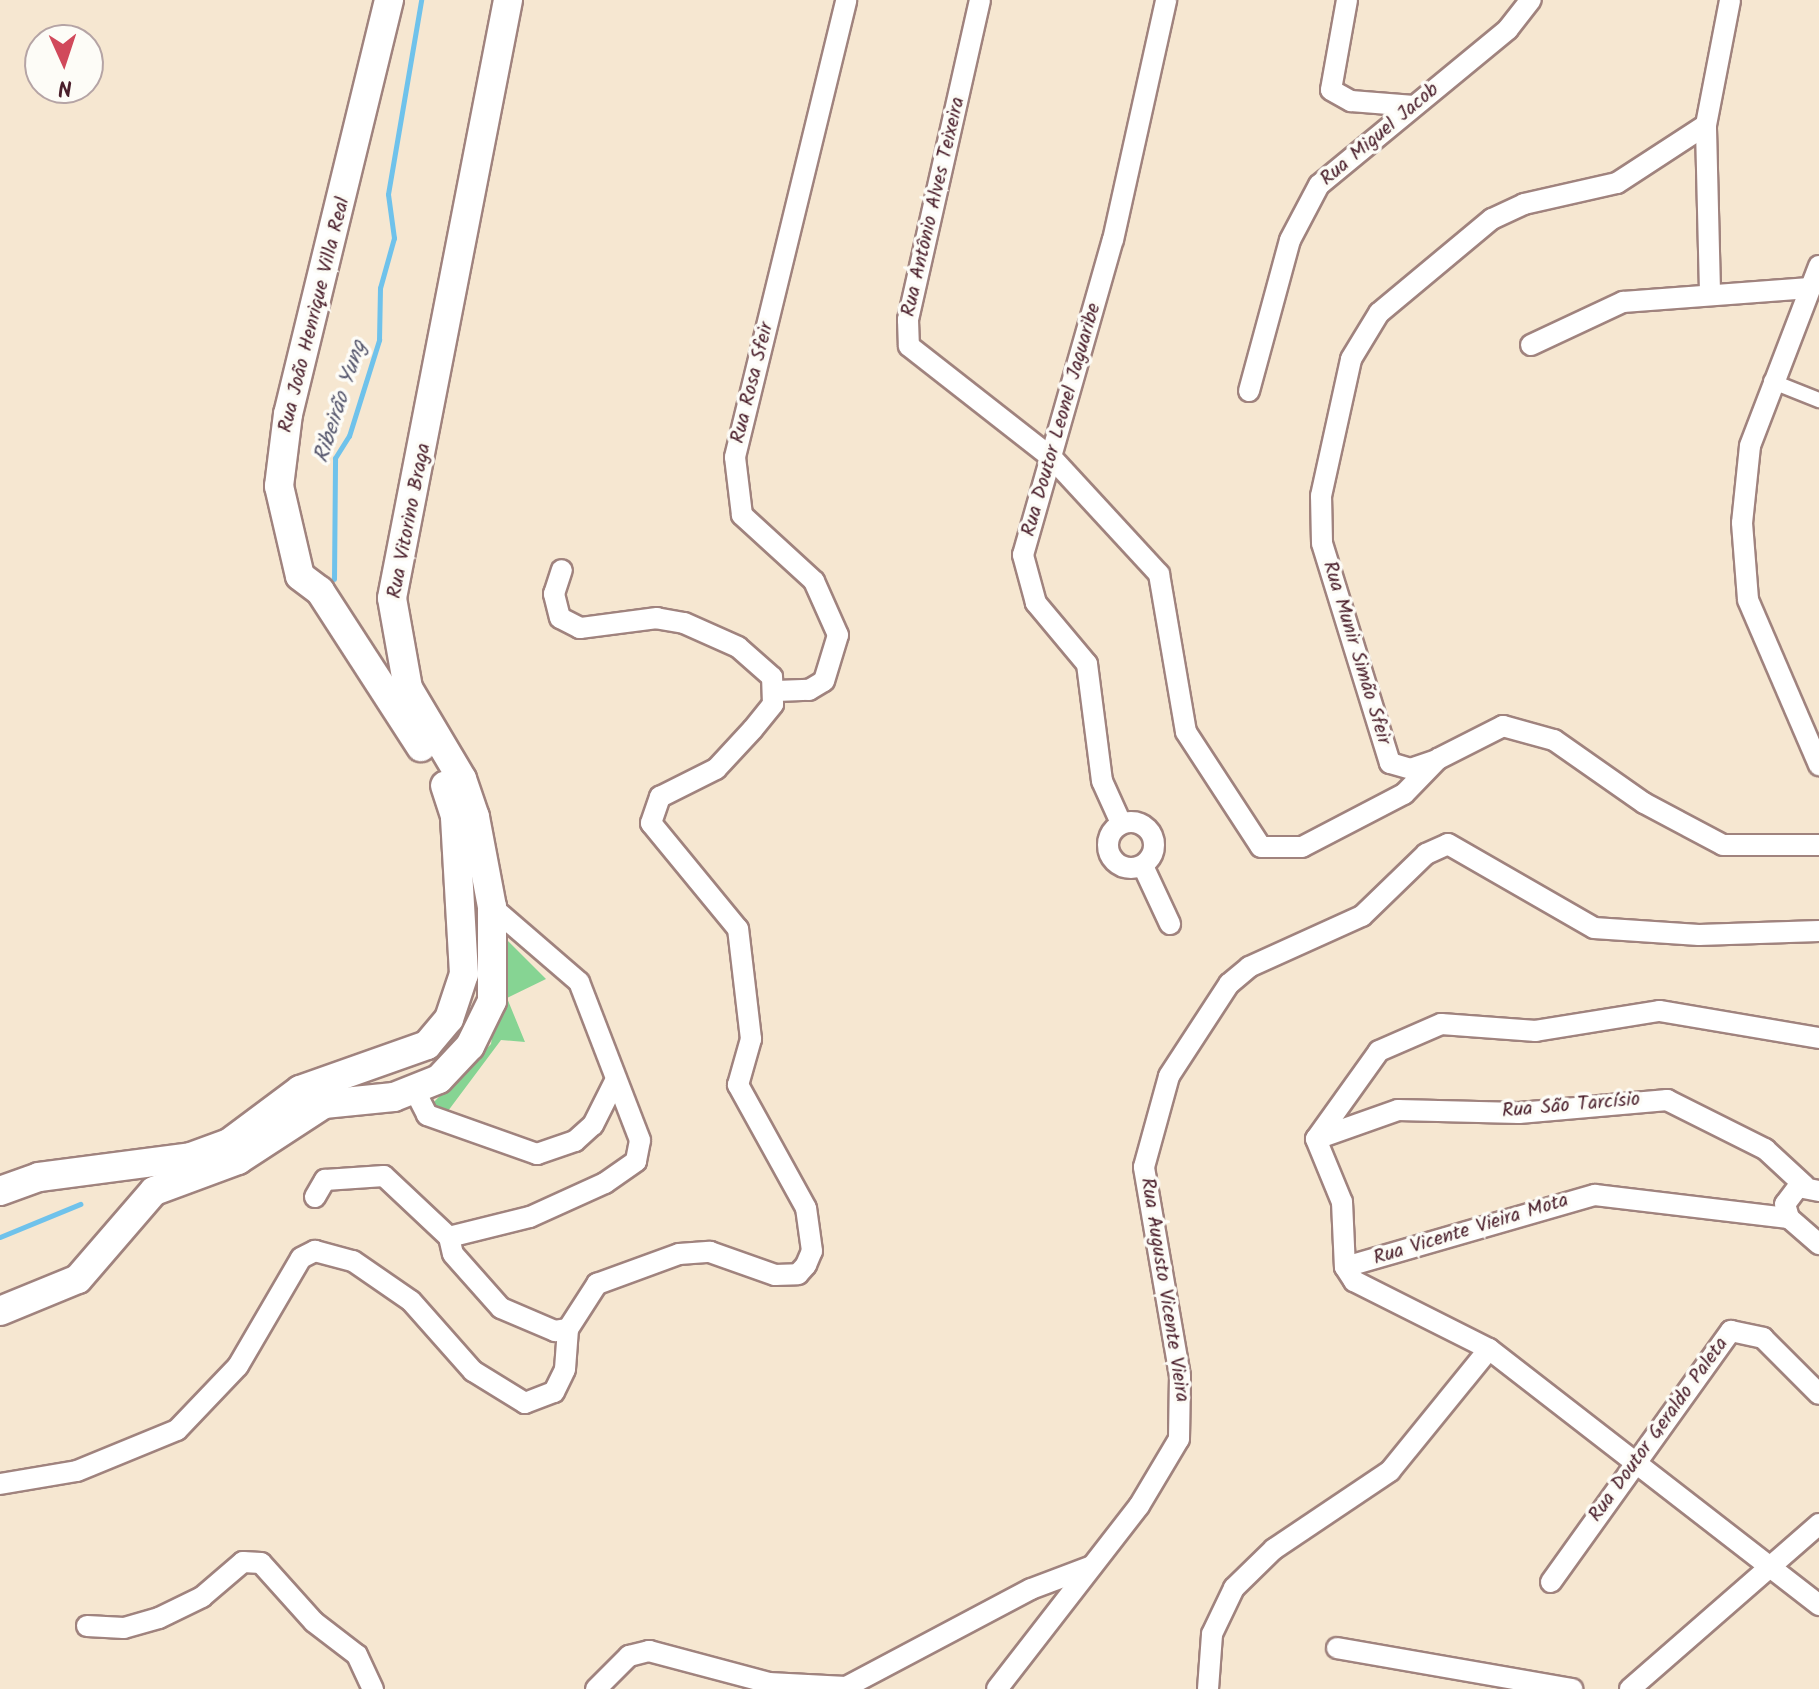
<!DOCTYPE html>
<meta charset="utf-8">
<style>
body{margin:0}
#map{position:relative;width:1819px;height:1689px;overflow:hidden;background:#f6e7d1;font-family:Kalam,sans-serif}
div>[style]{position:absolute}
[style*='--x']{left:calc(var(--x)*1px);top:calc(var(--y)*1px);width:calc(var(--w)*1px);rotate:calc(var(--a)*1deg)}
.green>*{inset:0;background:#86d493}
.stream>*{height:5px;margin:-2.5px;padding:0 2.5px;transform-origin:2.5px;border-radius:2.5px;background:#6fc2eb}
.roads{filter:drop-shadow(2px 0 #a0837e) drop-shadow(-2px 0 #a0837e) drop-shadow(0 2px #a0837e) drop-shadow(0 -2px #a0837e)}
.pedestrian>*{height:14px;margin:-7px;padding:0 7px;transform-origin:7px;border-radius:7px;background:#fff}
.minor>*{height:20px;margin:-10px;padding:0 10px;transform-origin:10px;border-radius:10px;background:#fff}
.minor>.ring{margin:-10px;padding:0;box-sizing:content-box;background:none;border:20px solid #fff;border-radius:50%}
.secondary>*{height:28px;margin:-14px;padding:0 14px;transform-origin:14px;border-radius:14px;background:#fff}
span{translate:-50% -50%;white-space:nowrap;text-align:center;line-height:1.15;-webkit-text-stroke:7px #fdfcf7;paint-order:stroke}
.street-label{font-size:20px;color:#4a1f2b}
.water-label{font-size:22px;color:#57586e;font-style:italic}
.north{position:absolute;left:24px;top:24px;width:80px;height:80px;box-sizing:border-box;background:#fdfcf7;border:2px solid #b5a4a5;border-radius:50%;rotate:177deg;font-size:22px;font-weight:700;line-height:32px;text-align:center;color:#4a1f2b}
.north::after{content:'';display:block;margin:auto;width:28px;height:36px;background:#d1495b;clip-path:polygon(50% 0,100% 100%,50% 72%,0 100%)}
</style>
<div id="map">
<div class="green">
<div style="clip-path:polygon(506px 939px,546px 979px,507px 998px,525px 1042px,501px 1040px,445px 1115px,430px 1106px,491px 1044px)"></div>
</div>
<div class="stream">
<div style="--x:334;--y:579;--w:121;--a:-89.5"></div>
<div style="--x:335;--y:458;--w:26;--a:-58"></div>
<div style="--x:349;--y:436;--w:101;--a:-72.6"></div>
<div style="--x:379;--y:340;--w:52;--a:-88.9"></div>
<div style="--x:380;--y:288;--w:52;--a:-74.4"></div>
<div style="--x:394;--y:238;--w:44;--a:-97.8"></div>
<div style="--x:388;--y:194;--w:197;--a:-80.3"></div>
<div style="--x:0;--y:1237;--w:87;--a:-22.4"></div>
</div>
<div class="roads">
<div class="pedestrian">
<div style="--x:1771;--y:381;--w:52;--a:21.6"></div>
</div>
<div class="minor">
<div style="--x:980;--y:0;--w:328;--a:102.7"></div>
<div style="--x:908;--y:320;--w:26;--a:88"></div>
<div style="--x:909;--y:346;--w:182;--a:38.1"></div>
<div style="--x:1052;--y:458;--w:158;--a:47.3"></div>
<div style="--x:1159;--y:574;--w:160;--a:80.3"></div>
<div style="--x:1186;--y:732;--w:137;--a:56.9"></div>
<div style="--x:1261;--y:847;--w:41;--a:0"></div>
<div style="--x:1302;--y:847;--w:115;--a:-27.5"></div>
<div style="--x:1404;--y:794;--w:49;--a:-45.8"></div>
<div style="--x:1438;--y:759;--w:73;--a:-26.9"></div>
<div style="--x:1503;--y:726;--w:53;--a:15.4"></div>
<div style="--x:1554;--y:740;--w:110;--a:35"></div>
<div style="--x:1644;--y:803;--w:89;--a:28"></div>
<div style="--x:1723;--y:845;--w:96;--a:0"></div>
<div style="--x:1347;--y:0;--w:91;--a:100.1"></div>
<div style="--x:1331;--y:90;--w:23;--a:29"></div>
<div style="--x:1351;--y:101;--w:63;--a:4.5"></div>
<div style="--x:1819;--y:266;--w:193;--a:111"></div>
<div style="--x:1750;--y:446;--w:77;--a:95.9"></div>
<div style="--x:1742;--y:523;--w:77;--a:85.5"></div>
<div style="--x:1748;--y:600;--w:180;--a:66.7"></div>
<div style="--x:1710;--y:292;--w:167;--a:-91.4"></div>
<div style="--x:1706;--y:125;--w:127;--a:-79.1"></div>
<div style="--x:1531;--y:345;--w:102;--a:-25.1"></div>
<div style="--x:1623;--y:302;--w:187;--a:-4.3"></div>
<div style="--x:1249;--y:391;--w:156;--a:-74.8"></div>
<div style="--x:1290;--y:240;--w:62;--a:-62.2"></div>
<div style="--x:1319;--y:185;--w:245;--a:-39.5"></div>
<div style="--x:1508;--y:29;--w:37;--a:-52"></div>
<div style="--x:776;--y:691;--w:33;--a:-2"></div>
<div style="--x:809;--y:690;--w:17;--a:-31"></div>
<div style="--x:824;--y:681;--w:48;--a:-73.1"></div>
<div style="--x:838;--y:635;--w:59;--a:-114"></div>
<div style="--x:814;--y:581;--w:98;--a:-137.5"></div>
<div style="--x:742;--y:515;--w:58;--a:-96.9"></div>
<div style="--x:735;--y:457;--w:470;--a:-76.3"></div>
<div style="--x:1434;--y:761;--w:24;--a:161"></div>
<div style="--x:1411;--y:769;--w:22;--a:-164"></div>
<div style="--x:1390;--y:763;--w:230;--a:-107.2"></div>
<div style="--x:1322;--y:543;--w:47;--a:-91.2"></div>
<div style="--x:1321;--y:496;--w:140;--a:-77.6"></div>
<div style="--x:1351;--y:359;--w:54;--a:-58.7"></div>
<div style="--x:1379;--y:313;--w:147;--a:-39.8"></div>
<div style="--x:1492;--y:219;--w:35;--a:-25"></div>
<div style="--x:1524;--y:204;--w:95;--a:-12.7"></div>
<div style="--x:1617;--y:183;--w:106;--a:-33.1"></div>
<div class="ring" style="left:1108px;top:822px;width:26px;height:26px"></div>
<div style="--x:1121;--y:823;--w:46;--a:-114.3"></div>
<div style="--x:1102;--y:781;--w:118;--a:-97.3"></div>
<div style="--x:1087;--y:664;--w:80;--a:-129.9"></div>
<div style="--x:1036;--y:603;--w:50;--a:-105.2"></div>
<div style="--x:1023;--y:555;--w:328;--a:-74.1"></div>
<div style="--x:1113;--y:240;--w:246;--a:-77.5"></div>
<div style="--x:1143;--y:866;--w:64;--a:65"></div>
<div style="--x:1819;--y:1038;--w:162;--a:-170.4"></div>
<div style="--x:1659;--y:1011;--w:125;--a:170.8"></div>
<div style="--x:1536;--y:1031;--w:95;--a:-175.8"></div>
<div style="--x:1441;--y:1024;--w:68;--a:156.5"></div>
<div style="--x:1379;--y:1051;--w:108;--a:125.6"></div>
<div style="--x:1316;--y:1139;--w:68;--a:67.6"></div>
<div style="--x:1342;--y:1202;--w:65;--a:87.4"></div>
<div style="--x:1345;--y:1267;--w:17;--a:57"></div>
<div style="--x:1354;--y:1281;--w:151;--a:26.7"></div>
<div style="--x:1489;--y:1349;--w:418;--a:37.8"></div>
<div style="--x:415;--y:1091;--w:27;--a:63"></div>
<div style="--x:427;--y:1115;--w:117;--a:19.5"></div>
<div style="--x:537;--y:1154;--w:40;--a:-18.9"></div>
<div style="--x:575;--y:1141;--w:24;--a:-42"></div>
<div style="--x:593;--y:1125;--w:51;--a:-63.4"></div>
<div style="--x:1316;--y:1139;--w:87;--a:-19.5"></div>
<div style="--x:1398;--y:1110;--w:121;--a:1.4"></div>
<div style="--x:1519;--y:1113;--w:149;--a:-5"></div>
<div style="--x:1667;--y:1100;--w:110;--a:26.6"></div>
<div style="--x:1765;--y:1149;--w:54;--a:42.8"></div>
<div style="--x:1819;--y:1191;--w:21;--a:-169"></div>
<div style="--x:1798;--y:1187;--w:21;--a:127"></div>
<div style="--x:1785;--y:1204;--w:15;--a:74"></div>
<div style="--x:1789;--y:1218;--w:40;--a:41"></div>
<div style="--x:315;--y:1197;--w:20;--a:-60"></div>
<div style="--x:325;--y:1180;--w:59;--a:-3.9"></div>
<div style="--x:384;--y:1176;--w:89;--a:43.2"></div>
<div style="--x:449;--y:1237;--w:83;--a:-13.9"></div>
<div style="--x:530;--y:1217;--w:82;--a:-24.4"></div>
<div style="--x:605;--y:1183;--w:38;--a:-35"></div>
<div style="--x:636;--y:1161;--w:21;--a:-79"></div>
<div style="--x:640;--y:1140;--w:169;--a:-111.1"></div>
<div style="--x:579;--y:982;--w:115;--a:-139.2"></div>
<div style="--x:449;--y:1237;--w:17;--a:77"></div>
<div style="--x:453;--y:1254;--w:72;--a:48.4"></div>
<div style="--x:501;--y:1308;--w:59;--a:23.1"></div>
<div style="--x:555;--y:1331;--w:13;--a:-9"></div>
<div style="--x:1345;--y:1267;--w:260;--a:-16.1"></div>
<div style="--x:1595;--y:1195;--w:195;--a:6.8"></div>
<div style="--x:0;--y:1484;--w:78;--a:-9.6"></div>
<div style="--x:77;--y:1471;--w:108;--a:-22.3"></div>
<div style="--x:177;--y:1430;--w:88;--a:-46.4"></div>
<div style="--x:238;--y:1366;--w:125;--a:-59.7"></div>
<div style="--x:301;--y:1258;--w:16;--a:-27"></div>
<div style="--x:315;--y:1251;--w:39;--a:15"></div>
<div style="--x:353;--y:1261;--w:70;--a:34.6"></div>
<div style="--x:411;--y:1301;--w:94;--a:48.5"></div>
<div style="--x:473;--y:1371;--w:61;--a:31.6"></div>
<div style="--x:525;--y:1403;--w:31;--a:-21"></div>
<div style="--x:554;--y:1392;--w:25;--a:-64"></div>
<div style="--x:565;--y:1369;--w:40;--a:-85.7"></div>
<div style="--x:568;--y:1329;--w:54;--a:-57.2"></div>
<div style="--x:597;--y:1284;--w:87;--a:-20.1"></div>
<div style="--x:679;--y:1254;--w:31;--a:-4"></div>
<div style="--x:710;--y:1252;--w:69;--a:19.5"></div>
<div style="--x:775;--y:1275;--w:23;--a:-2"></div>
<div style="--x:798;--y:1274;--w:12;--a:-48"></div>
<div style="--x:806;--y:1265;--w:15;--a:-67"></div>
<div style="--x:812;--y:1251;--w:43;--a:-97.9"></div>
<div style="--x:806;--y:1208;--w:141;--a:-118.9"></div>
<div style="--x:738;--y:1085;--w:48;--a:-74.2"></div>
<div style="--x:751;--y:1039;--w:111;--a:-96.7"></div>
<div style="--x:738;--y:929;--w:137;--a:-129.4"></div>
<div style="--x:651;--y:823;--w:28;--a:-71"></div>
<div style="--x:660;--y:797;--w:63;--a:-26.6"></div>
<div style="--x:716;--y:769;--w:54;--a:-47.2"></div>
<div style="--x:753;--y:729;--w:32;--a:-51"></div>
<div style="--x:773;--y:704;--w:27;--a:-92"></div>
<div style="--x:772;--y:677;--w:45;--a:-138.6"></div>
<div style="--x:738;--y:647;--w:59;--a:-156"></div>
<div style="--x:684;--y:623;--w:27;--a:-170"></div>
<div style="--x:657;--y:618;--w:78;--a:172.6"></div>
<div style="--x:580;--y:628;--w:22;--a:-153"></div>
<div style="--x:560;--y:618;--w:25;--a:-104"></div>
<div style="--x:554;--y:594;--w:25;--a:-72"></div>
<div style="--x:1551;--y:1582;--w:309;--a:-54.4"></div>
<div style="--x:1731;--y:1331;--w:33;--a:12"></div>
<div style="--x:1763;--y:1338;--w:79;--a:45"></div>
<div style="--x:87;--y:1626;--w:37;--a:3"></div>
<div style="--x:124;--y:1628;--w:36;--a:-16"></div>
<div style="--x:159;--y:1618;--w:48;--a:-26"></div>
<div style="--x:202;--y:1597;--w:54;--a:-40.5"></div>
<div style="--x:243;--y:1562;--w:18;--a:3"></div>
<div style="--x:261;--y:1563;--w:79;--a:48.1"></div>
<div style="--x:314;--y:1622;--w:54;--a:37.5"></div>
<div style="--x:357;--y:1655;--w:38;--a:65"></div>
<div style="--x:1337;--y:1648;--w:239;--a:9.9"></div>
<div style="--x:596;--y:1689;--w:47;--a:-45"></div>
<div style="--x:629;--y:1656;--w:21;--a:-14"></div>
<div style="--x:649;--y:1651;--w:124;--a:14.9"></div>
<div style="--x:769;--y:1683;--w:77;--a:3"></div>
<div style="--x:846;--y:1687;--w:209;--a:-27.9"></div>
<div style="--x:1031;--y:1589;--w:65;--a:-20.7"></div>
<div style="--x:997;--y:1689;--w:232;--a:-52.2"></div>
<div style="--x:1139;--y:1506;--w:78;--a:-59.2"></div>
<div style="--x:1179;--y:1439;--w:63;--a:-89.1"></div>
<div style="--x:1180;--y:1376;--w:212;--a:-99.8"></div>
<div style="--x:1144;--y:1167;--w:94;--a:-74.6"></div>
<div style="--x:1169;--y:1076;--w:110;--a:-56.9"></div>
<div style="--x:1229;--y:984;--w:26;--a:-40"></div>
<div style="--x:1249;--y:967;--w:124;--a:-24.3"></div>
<div style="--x:1362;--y:916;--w:89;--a:-44.1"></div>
<div style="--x:1426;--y:854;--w:24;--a:-24"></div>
<div style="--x:1448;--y:844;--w:168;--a:29.9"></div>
<div style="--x:1594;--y:928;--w:105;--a:3.8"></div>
<div style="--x:1699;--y:935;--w:120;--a:-1.9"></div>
<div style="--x:1208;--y:1689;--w:55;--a:-85.8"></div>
<div style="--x:1212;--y:1634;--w:51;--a:-64.4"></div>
<div style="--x:1234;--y:1588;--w:56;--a:-44.3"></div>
<div style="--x:1274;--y:1549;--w:140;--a:-33.9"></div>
<div style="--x:1390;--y:1471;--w:157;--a:-50.9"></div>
<div style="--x:1630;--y:1689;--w:251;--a:-41.1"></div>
</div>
<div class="secondary">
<div style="--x:389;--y:0;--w:426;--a:103.7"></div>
<div style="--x:288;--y:414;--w:73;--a:97.1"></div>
<div style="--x:279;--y:486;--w:92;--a:76.9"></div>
<div style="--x:300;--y:576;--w:25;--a:37"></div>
<div style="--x:320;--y:591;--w:186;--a:57.1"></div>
<div style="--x:0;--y:1191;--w:41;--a:-19.7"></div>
<div style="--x:39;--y:1177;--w:153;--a:-7.5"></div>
<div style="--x:191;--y:1157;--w:40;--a:-20.2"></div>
<div style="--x:229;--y:1143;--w:89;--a:-36.7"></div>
<div style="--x:300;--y:1090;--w:135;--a:-19.5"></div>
<div style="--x:427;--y:1045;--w:34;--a:-50"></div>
<div style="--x:449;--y:1019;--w:47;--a:-71.6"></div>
<div style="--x:464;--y:974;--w:158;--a:-93.3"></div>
<div style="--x:455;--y:816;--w:32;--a:-108"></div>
<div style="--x:0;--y:1311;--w:84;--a:-22.3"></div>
<div style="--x:78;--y:1279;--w:116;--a:-49.2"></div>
<div style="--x:154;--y:1191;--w:90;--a:-20.3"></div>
<div style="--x:238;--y:1160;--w:103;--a:-33.1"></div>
<div style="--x:324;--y:1104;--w:70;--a:-5.7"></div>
<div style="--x:394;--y:1097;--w:48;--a:-21.8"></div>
<div style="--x:439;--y:1079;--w:45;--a:-46.8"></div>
<div style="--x:470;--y:1046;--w:50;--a:-63.9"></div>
<div style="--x:492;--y:1001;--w:94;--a:-90"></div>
<div style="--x:492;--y:907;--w:92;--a:-100.7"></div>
<div style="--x:475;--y:817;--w:40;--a:-108.9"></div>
<div style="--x:462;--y:779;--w:106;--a:-120.7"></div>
<div style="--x:408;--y:688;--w:91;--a:-100.1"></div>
<div style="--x:392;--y:598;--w:609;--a:-79.02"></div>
</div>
</div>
<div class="street-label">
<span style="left:1380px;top:135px;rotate:-40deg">Rua Miguel Jacob</span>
<span style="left:934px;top:207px;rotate:-77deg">Rua Antônio Alves Teixeira</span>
<span style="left:315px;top:315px;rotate:-76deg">Rua João Henrique Villa Real</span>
<span style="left:753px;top:383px;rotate:-76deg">Rua Rosa Sfeir</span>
<span style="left:1062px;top:420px;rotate:-74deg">Rua Doutor Leonel Jaguaribe</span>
<span style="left:410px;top:521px;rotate:-79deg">Rua Vitorino Braga</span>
<span style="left:1356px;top:653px;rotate:73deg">Rua Munir Simão Sfeir</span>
<span style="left:1571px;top:1106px;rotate:-5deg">Rua São Tarcísio</span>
<span style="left:1471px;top:1230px;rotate:-17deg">Rua Vicente Vieira Mota</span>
<span style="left:1164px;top:1290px;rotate:81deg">Rua Augusto Vicente Vieira</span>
<span style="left:1659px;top:1430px;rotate:-54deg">Rua Doutor Geraldo Paleta</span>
</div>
<div class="water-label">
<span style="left:341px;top:402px;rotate:-72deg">Ribeirão Yung</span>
</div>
<div class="north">N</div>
</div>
